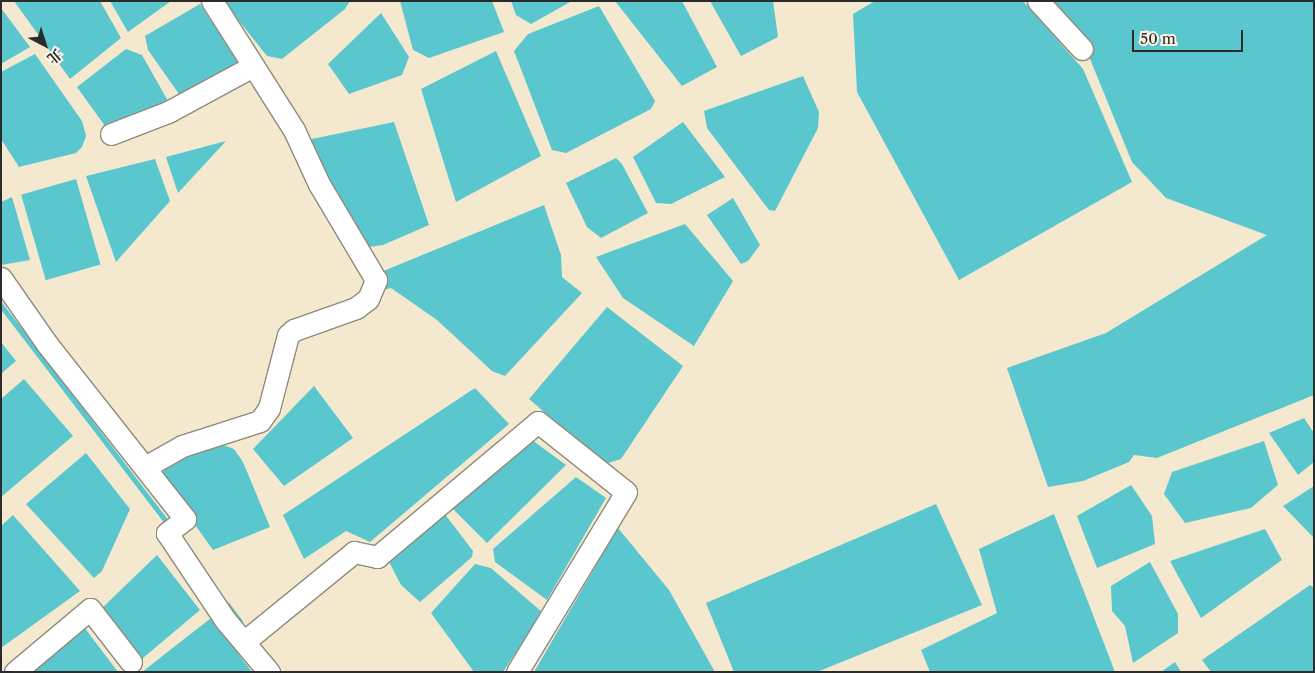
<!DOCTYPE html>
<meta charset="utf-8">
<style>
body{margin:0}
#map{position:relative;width:1315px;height:673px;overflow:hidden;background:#f4e9cf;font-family:"Libre Caslon Text","Noto Serif TC",serif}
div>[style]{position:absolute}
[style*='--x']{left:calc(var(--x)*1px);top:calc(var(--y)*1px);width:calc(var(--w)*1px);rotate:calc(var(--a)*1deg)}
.water>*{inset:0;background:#5ac7ce;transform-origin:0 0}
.stream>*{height:4.5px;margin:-2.25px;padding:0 2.25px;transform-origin:2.25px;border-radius:2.25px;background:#5ac7ce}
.roads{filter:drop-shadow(1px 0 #908a7d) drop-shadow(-1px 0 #908a7d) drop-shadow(0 1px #908a7d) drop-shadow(0 -1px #908a7d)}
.minor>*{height:21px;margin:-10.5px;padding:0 10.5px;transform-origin:10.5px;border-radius:10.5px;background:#fff}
span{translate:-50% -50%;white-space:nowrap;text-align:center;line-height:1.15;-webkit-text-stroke:4.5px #fcf5e5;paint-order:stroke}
.frame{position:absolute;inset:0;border:2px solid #2b2b2b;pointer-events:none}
.north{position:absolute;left:20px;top:20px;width:50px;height:50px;-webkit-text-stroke:4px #fcf5e5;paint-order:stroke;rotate:140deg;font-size:14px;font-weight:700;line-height:20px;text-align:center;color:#2b2b2b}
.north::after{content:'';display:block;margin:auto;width:18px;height:22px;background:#2b2b2b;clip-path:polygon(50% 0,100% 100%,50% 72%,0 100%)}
.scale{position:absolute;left:1132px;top:30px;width:111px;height:22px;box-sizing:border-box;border:2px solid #2b2b2b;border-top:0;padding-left:6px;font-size:15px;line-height:18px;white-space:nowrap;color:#2b2b2b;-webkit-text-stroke:4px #fcf5e5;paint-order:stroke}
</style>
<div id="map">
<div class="water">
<div style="clip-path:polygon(14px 1px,100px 1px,121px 38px,70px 79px)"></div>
<div style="clip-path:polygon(110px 1px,171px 1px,128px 32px)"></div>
<div style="clip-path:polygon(223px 1px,350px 1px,345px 9px,282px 59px,267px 56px)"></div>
<div style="clip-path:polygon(400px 1px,492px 1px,504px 32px,429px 58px,413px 50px)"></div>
<div style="clip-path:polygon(511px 1px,572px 1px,531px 24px,516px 15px)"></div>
<div style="clip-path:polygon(615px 1px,682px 1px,717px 67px,682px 86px)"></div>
<div style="clip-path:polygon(710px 1px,773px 1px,778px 37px,741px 56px)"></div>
<div style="clip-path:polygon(875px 1px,1023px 1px,1083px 69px,1132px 182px,959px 280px,857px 92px,853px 14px)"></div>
<div style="clip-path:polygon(1033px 1px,1314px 1px,1314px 395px,1157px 458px,1134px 455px,1129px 462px,1083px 481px,1048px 487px,1007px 368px,1106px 333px,1267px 235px,1166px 198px,1132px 162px,1090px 59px)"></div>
<div style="clip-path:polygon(200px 4px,239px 64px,179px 94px,148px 50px,145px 36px)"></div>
<div style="clip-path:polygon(599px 6px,655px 101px,651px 109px,566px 153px,552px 150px,514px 51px,528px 34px)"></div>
<div style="clip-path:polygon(1px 8px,30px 47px,1px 64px)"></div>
<div style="clip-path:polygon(381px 13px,409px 57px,402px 75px,349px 94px,328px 64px)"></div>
<div style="clip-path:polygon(126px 49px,142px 55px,172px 108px,105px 126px,77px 87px)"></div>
<div style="clip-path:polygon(496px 51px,541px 156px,456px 202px,421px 89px)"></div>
<div style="clip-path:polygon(35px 54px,82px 121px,86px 136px,82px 147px,76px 153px,19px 167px,1px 139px,1px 72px)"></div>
<div style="clip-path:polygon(803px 76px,819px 112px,818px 128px,775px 211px,769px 210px,707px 128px,704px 111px)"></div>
<div style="clip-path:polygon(394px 122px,429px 225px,383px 245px,356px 249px,307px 140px)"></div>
<div style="clip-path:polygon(683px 122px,725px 177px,671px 204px,656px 203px,633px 157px)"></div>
<div style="clip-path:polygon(226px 141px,178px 193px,166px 157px)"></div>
<div style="clip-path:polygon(616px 158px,622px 164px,648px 213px,601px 238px,587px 227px,566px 183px)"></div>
<div style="clip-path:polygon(155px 159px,170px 201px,116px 262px,86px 176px)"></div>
<div style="left:76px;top:179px;width:89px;height:57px;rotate:74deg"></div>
<div style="clip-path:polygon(12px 197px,30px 260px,1px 265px,1px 202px)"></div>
<div style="clip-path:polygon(733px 198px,760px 245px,748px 261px,741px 264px,707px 215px)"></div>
<div style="clip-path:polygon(544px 205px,561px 255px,562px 277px,582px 293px,505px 376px,492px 371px,437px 320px,391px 288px,380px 291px,381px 272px)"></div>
<div style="clip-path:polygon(685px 224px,733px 281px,694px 346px,623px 298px,596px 257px)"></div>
<div style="clip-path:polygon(607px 307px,683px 366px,621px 459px,605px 464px,529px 399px)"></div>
<div style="clip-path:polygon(1px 342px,16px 361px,1px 374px)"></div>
<div style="clip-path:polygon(24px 379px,73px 436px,1px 497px,1px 399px)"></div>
<div style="clip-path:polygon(314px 386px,353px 438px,284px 486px,253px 449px)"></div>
<div style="clip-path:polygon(475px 388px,509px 424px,370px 542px,346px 531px,304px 559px,283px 515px)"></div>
<div style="clip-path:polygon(1304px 418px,1314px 433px,1314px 462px,1298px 475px,1269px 433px)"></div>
<div style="clip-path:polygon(532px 440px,566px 465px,487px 543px,450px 506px)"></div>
<div style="clip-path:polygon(1264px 441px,1278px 485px,1251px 508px,1185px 523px,1164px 494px,1172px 472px)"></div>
<div style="clip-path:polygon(218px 443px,234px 449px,243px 462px,270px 527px,213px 550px,160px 476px,164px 471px,158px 463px)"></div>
<div style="clip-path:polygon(86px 453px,130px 509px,102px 571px,94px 578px,26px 504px)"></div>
<div style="clip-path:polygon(576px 477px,606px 498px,547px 600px,495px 562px,493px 549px)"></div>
<div style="clip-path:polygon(1131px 485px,1152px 516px,1155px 544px,1097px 568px,1077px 516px)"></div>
<div style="clip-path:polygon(1314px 486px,1314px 538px,1283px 506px)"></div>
<div style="clip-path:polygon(936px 504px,982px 605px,817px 672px,734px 672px,706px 603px)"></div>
<div style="clip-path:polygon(444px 513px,473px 551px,472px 557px,420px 602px,401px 585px,388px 560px)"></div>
<div style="clip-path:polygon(1054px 514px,1115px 672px,930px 672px,921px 650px,997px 613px,979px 549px)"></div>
<div style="clip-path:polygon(13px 515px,80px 591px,1px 648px,1px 526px)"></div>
<div style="clip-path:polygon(618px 528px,669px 590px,715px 672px,534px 672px)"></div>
<div style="clip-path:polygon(1265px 529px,1282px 560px,1201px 618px,1170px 561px)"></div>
<div style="clip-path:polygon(157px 555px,200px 610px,136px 664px,101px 609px)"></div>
<div style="clip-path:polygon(1150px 562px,1178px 614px,1178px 633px,1133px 663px,1125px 626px,1112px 611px,1111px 586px)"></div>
<div style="clip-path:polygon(475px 564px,491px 568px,542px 612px,503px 672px,474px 672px,431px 613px)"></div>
<div style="clip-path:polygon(1310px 585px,1314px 588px,1314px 672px,1211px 672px,1202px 660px)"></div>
<div style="clip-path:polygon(211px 618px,252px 672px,142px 672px)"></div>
<div style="clip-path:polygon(81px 623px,118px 672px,23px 672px)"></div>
<div style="clip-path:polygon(1175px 662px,1181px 672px,1161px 672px)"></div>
</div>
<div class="stream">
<div style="--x:1;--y:305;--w:277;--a:52.6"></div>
<div style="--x:228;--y:605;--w:20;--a:53"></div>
</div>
<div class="roads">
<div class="minor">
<div style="--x:1038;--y:1;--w:65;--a:47.5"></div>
<div style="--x:111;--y:134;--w:61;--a:-21.1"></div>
<div style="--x:168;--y:112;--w:97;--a:-28.4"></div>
<div style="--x:1;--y:278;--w:80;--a:55.1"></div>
<div style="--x:47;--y:344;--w:223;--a:51.7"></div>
<div style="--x:185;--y:519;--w:23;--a:142"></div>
<div style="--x:167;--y:533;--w:106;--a:56.2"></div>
<div style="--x:226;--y:621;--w:67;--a:49.9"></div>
<div style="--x:145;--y:467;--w:43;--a:-29.6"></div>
<div style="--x:182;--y:446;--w:82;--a:-17.8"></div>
<div style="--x:260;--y:421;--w:16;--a:-55"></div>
<div style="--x:269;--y:408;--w:75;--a:-75.4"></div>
<div style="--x:288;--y:335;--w:8;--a:-40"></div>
<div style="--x:294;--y:330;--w:66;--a:-19.5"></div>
<div style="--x:356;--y:308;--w:15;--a:-37"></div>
<div style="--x:368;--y:299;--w:21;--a:-67"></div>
<div style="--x:376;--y:280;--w:112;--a:-120.7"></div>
<div style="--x:319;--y:184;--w:60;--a:-114.8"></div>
<div style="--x:294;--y:130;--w:153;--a:-122.4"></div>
<div style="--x:245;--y:641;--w:141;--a:-39.2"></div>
<div style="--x:354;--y:552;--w:24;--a:12"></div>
<div style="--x:377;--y:557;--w:210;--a:-40"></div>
<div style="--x:538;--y:422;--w:112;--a:38.5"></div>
<div style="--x:626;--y:492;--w:210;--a:121.2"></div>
<div style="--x:15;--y:672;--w:98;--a:-40"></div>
<div style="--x:90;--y:609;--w:67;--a:52.3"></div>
</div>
</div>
<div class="frame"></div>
<div class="north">北</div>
<div class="scale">50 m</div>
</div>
